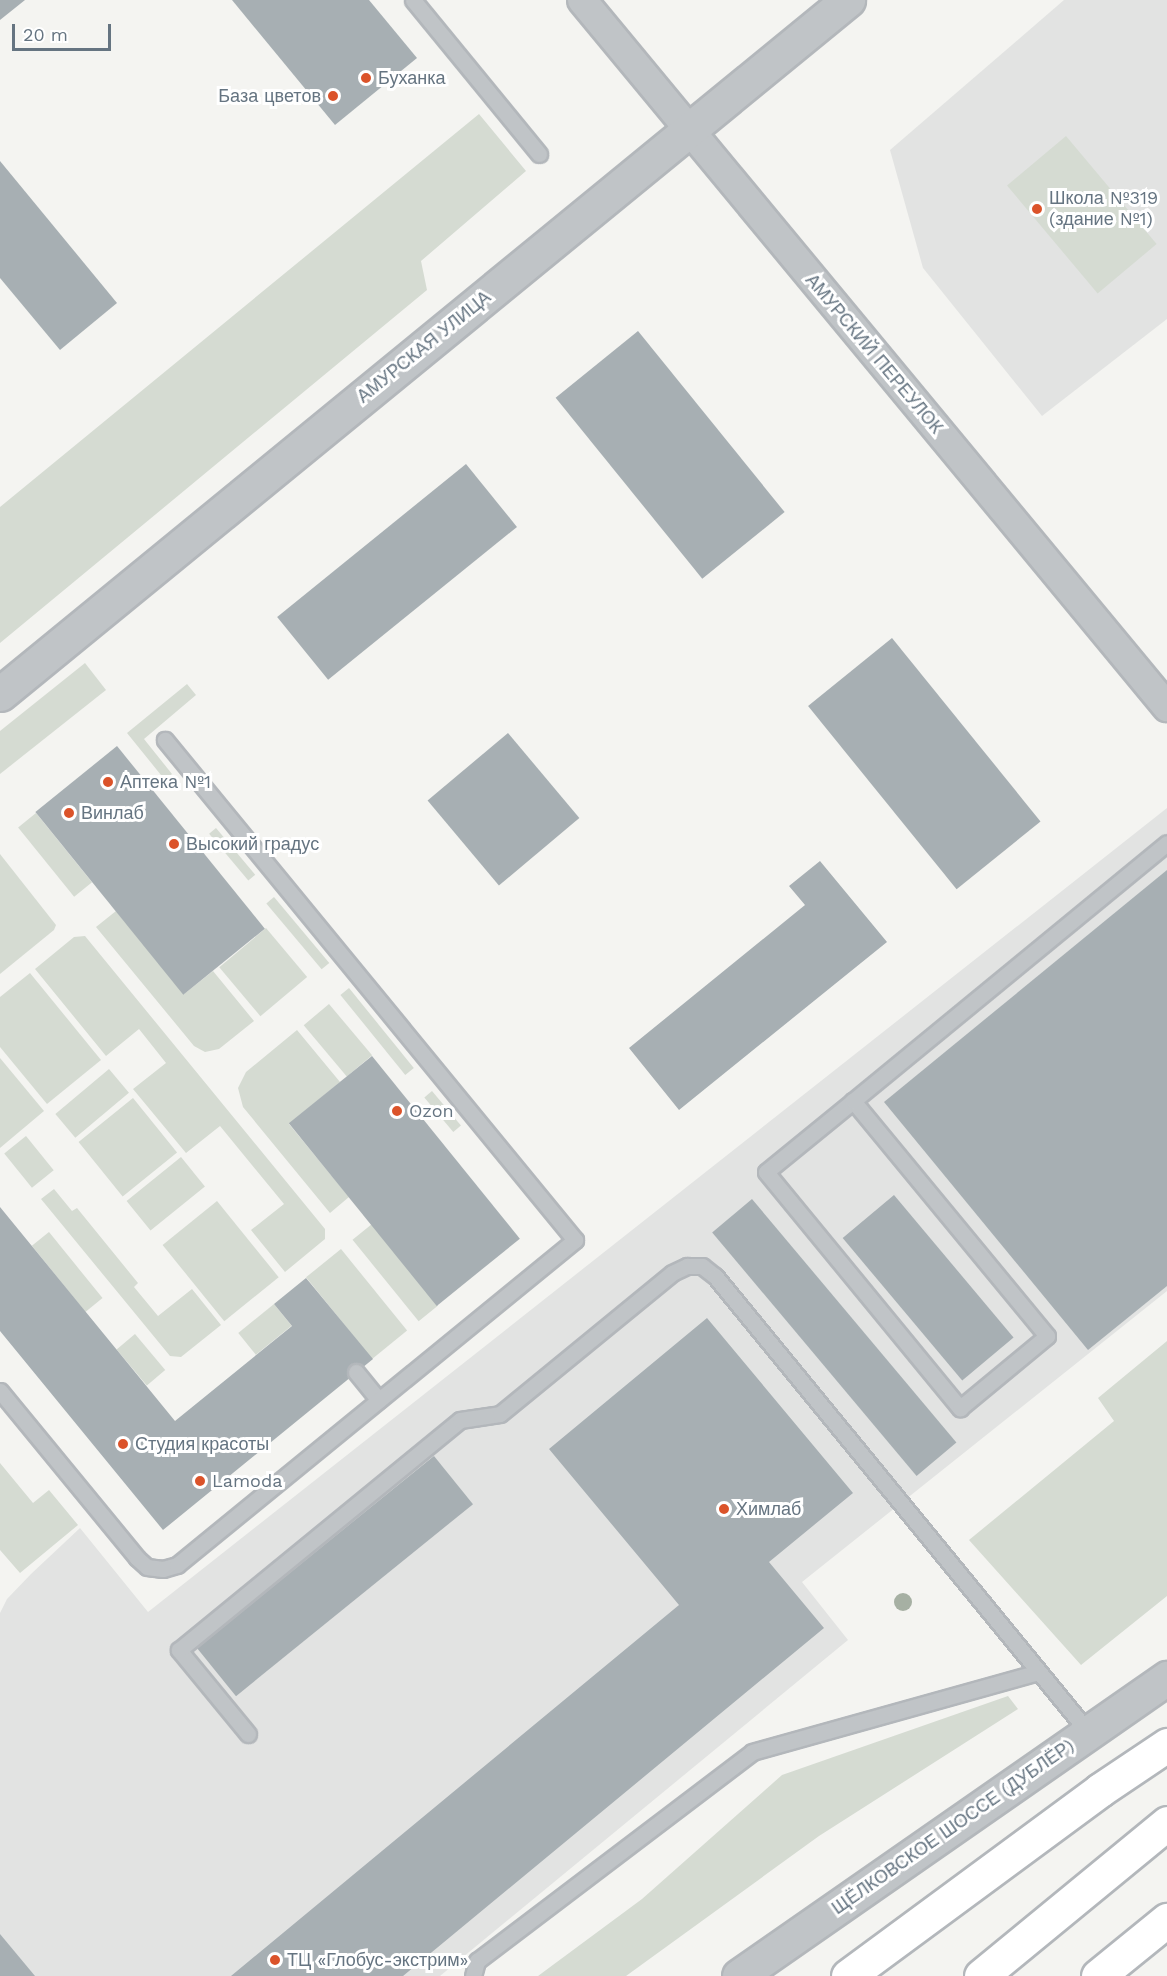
<!DOCTYPE html>
<meta charset="utf-8">
<style>
body{margin:0}
#map{position:relative;width:1167px;height:1976px;overflow:hidden;background:#f4f4f1;font-family:"Work Sans",sans-serif}
div>[style]{position:absolute}
[style*='--x']{left:calc(var(--x)*1px);top:calc(var(--y)*1px);width:calc(var(--w)*1px);rotate:calc(var(--a)*1deg)}
.built>*{inset:0;background:#e2e3e2}
.green>*{inset:0;background:#d5dbd2;transform-origin:0 0}
.building>*{inset:0;background:#a7afb3;transform-origin:0 0}
.roads{filter:drop-shadow(2px 0 #b3b7bb) drop-shadow(-2px 0 #b3b7bb) drop-shadow(0 2px #b3b7bb) drop-shadow(0 -2px #b3b7bb)}
.service>*{height:15px;margin:-7.5px;padding:0 7.5px;transform-origin:7.5px;border-radius:7.5px;background:#c0c4c7}
.minor>*{height:28px;margin:-14px;padding:0 14px;transform-origin:14px;border-radius:14px;background:#c0c4c7}
.tertiary>*{height:33px;margin:-16.5px;padding:0 16.5px;transform-origin:16.5px;border-radius:16.5px;background:#c0c4c7}
.primary>*{height:33px;margin:-16.5px;padding:0 16.5px;transform-origin:16.5px;border-radius:16.5px;background:#fff}
.trees>*{width:18px;height:18px;margin:-9px;border-radius:50%;background:#a6b0a3}
.dots>*{width:16px;height:16px;translate:-50% -50%;box-sizing:border-box;border:3px solid #fff;border-radius:50%}
span{translate:-50% -50%;white-space:nowrap;text-align:center;line-height:1.15;-webkit-text-stroke:6px #fff;paint-order:stroke}
.poi-label{font-size:18px;color:#657481}
.left{translate:0 -50%;text-align:left}
.right{translate:-100% -50%;text-align:right}
.street-label{font-size:18px;color:#657481}
.scale{position:absolute;left:12px;top:24px;width:99px;height:27px;box-sizing:border-box;border:3px solid #657481;border-top:0;padding-left:8px;font-size:18px;line-height:21px;white-space:nowrap;color:#657481;-webkit-text-stroke:4px #fff;paint-order:stroke}
</style>
<div id="map">
<div class="built">
<div style="clip-path:polygon(1064px 0,1167px 0,1167px 319px,1042px 416px,923px 268px,890px 150px)"></div>
<div style="clip-path:polygon(1167px 808px,1167px 1291px,802px 1582px,848px 1640px,440px 1976px,0 1976px,0 1613px,7px 1599px,31px 1574px,80px 1528px,148px 1612px)"></div>
</div>
<div class="green">
<div style="clip-path:polygon(479px 114px,526px 171px,421px 261px,427px 290px,0 643px,0 507px)"></div>
<div style="left:1066px;top:136px;width:141px;height:77px;rotate:50deg"></div>
<div style="clip-path:polygon(85px 663px,106px 690px,0 774px,0 731px)"></div>
<div style="clip-path:polygon(187px 684px,196px 695px,144px 739px,172px 774px,165px 780px,127px 733px)"></div>
<div style="left:36px;top:813px;width:89px;height:23px;rotate:51deg"></div>
<div style="left:216px;top:828px;width:61px;height:9px;rotate:50deg"></div>
<div style="clip-path:polygon(0 854px,56px 925px,54px 930px,0 974px)"></div>
<div style="left:274px;top:897px;width:86px;height:10px;rotate:50deg"></div>
<div style="clip-path:polygon(116px 911px,184px 994px,213px 971px,254px 1021px,219px 1049px,205px 1052px,194px 1046px,96px 927px)"></div>
<div style="left:266px;top:928px;width:64px;height:61px;rotate:50deg"></div>
<div style="clip-path:polygon(85px 936px,325px 1229px,325px 1239px,285px 1272px,251px 1230px,284px 1204px,220px 1126px,186px 1153px,133px 1089px,166px 1063px,139px 1029px,106px 1056px,35px 969px,74px 937px)"></div>
<div style="clip-path:polygon(30px 973px,101px 1060px,47px 1104px,0 1047px,0 997px)"></div>
<div style="left:349px;top:988px;width:103px;height:11px;rotate:51deg"></div>
<div style="left:329px;top:1004px;width:67px;height:33px;rotate:50deg"></div>
<div style="clip-path:polygon(297px 1030px,340px 1082px,289px 1124px,349px 1197px,330px 1213px,243px 1107px,238px 1088px,246px 1072px)"></div>
<div style="clip-path:polygon(0 1058px,44px 1111px,0 1148px)"></div>
<div style="left:109px;top:1069px;width:31px;height:70px;rotate:50deg"></div>
<div style="left:432px;top:1091px;width:45px;height:10px;rotate:50deg"></div>
<div style="left:133px;top:1098px;width:70px;height:70px;rotate:51deg"></div>
<div style="left:26px;top:1136px;width:44px;height:28px;rotate:51deg"></div>
<div style="left:181px;top:1157px;width:38px;height:70px;rotate:51deg"></div>
<div style="clip-path:polygon(54px 1189px,72px 1211px,77px 1208px,138px 1283px,134px 1287px,158px 1316px,192px 1289px,221px 1325px,181px 1357px,170px 1356px,41px 1199px)"></div>
<div style="left:217px;top:1201px;width:98px;height:70px;rotate:51deg"></div>
<div style="left:372px;top:1224px;width:105px;height:25px;rotate:51deg"></div>
<div style="left:49px;top:1232px;width:85px;height:22px;rotate:51deg"></div>
<div style="left:341px;top:1249px;width:105px;height:45px;rotate:51deg"></div>
<div style="left:274px;top:1304px;width:28px;height:46px;rotate:51deg"></div>
<div style="left:135px;top:1334px;width:47px;height:24px;rotate:50deg"></div>
<div style="clip-path:polygon(1167px 1341px,1167px 1596px,1081px 1665px,969px 1540px,1114px 1421px,1098px 1398px)"></div>
<div style="clip-path:polygon(0 1463px,33px 1503px,49px 1490px,78px 1525px,20px 1573px,0 1550px)"></div>
<div style="clip-path:polygon(1008px 1696px,1018px 1709px,819px 1836px,626px 1976px,538px 1976px,642px 1899px,782px 1775px)"></div>
</div>
<div class="building">
<div style="clip-path:polygon(0 0,25px 0,0 20px)"></div>
<div style="clip-path:polygon(232px 0,369px 0,417px 58px,335px 125px)"></div>
<div style="clip-path:polygon(0 161px,117px 303px,60px 350px,0 278px)"></div>
<div style="left:638px;top:331px;width:233px;height:106px;rotate:51deg"></div>
<div style="left:466px;top:464px;width:81px;height:243px;rotate:51deg"></div>
<div style="left:892px;top:638px;width:236px;height:108px;rotate:51deg"></div>
<div style="left:508px;top:733px;width:111px;height:105px;rotate:50deg"></div>
<div style="left:117px;top:746px;width:235px;height:105px;rotate:51deg"></div>
<div style="clip-path:polygon(820px 861px,887px 942px,679px 1110px,629px 1048px,805px 905px,789px 886px)"></div>
<div style="clip-path:polygon(1167px 870px,1167px 1286px,1088px 1350px,884px 1102px)"></div>
<div style="left:372px;top:1056px;width:235px;height:107px;rotate:51deg"></div>
<div style="left:894px;top:1195px;width:186px;height:67px;rotate:50deg"></div>
<div style="left:752px;top:1199px;width:318px;height:52px;rotate:50deg"></div>
<div style="clip-path:polygon(0 1207px,175px 1421px,292px 1326px,274px 1304px,306px 1278px,373px 1359px,163px 1530px,0 1331px)"></div>
<div style="clip-path:polygon(707px 1318px,853px 1493px,769px 1562px,824px 1628px,403px 1976px,231px 1976px,679px 1605px,549px 1449px)"></div>
<div style="left:434px;top:1456px;width:62px;height:305px;rotate:51deg"></div>
<div style="clip-path:polygon(0 1934px,35px 1976px,0 1976px)"></div>
</div>
<div class="roads">
<div class="service">
<div style="--x:413;--y:0;--w:199;--a:50.7"></div>
<div style="--x:853;--y:1101;--w:112;--a:140.8"></div>
<div style="--x:766;--y:1172;--w:306;--a:50.6"></div>
<div style="--x:960;--y:1408;--w:113;--a:-39.6"></div>
<div style="--x:1047;--y:1336;--w:305;--a:-129.5"></div>
<div style="--x:853;--y:1101;--w:406;--a:-39.4"></div>
<div style="--x:356;--y:1372;--w:36;--a:51"></div>
<div style="--x:0;--y:1391;--w:216;--a:50.6"></div>
<div style="--x:137;--y:1558;--w:13;--a:42"></div>
<div style="--x:147;--y:1567;--w:16;--a:7"></div>
<div style="--x:163;--y:1569;--w:15;--a:-16"></div>
<div style="--x:177;--y:1565;--w:514;--a:-39.23"></div>
<div style="--x:575;--y:1240;--w:647;--a:-129.35"></div>
<div style="--x:248;--y:1734;--w:109;--a:-129.4"></div>
<div style="--x:179;--y:1650;--w:363;--a:-39.3"></div>
<div style="--x:460;--y:1420;--w:40;--a:-8.5"></div>
<div style="--x:500;--y:1414;--w:222;--a:-39.3"></div>
<div style="--x:672;--y:1273;--w:17;--a:-25"></div>
<div style="--x:687;--y:1266;--w:15;--a:0"></div>
<div style="--x:702;--y:1266;--w:16;--a:38"></div>
<div style="--x:715;--y:1276;--w:591;--a:50.7"></div>
<div style="--x:473;--y:1976;--w:16;--a:-75"></div>
<div style="--x:477;--y:1961;--w:345;--a:-37.2"></div>
<div style="--x:752;--y:1752;--w:297;--a:-15.6"></div>
</div>
<div class="minor">
<div style="--x:582;--y:0;--w:918;--a:50.39"></div>
</div>
<div class="tertiary">
<div style="--x:0;--y:694;--w:1096;--a:-39.3"></div>
<div style="--x:739;--y:1976;--w:522;--a:-34.85"></div>
</div>
<div class="primary">
<div style="--x:848;--y:1976;--w:313;--a:-36.4"></div>
<div style="--x:1100;--y:1790;--w:81;--a:-33.9"></div>
<div style="--x:981;--y:1976;--w:241;--a:-39.4"></div>
<div style="--x:1098;--y:1976;--w:89;--a:-39.1"></div>
</div>
</div>
<div class="trees">
<div style="left:903px;top:1602px"></div>
</div>
<div class="dots">
<div style="left:366px;top:78px;background:#db532a"></div>
<div style="left:333px;top:96px;background:#db532a"></div>
<div style="left:1037px;top:209px;background:#db532a"></div>
<div style="left:108px;top:782px;background:#db532a"></div>
<div style="left:69px;top:813px;background:#db532a"></div>
<div style="left:174px;top:844px;background:#db532a"></div>
<div style="left:397px;top:1111px;background:#db532a"></div>
<div style="left:123px;top:1444px;background:#db532a"></div>
<div style="left:200px;top:1481px;background:#db532a"></div>
<div style="left:724px;top:1509px;background:#db532a"></div>
<div style="left:275px;top:1960px;background:#db532a"></div>
</div>
<div class="poi-label">
<span class="left" style="left:378px;top:78px">Буханка</span>
<span class="right" style="left:321px;top:96px">База цветов</span>
<span class="left" style="left:1049px;top:209px">Школа №319<br>(здание №1)</span>
<span class="left" style="left:120px;top:782px">Аптека №1</span>
<span class="left" style="left:81px;top:813px">Винлаб</span>
<span class="left" style="left:186px;top:844px">Высокий градус</span>
<span class="left" style="left:409px;top:1111px">Ozon</span>
<span class="left" style="left:135px;top:1444px">Студия красоты</span>
<span class="left" style="left:212px;top:1481px">Lamoda</span>
<span class="left" style="left:736px;top:1509px">Химлаб</span>
<span class="left" style="left:287px;top:1960px">ТЦ «Глобус-экстрим»</span>
</div>
<div class="street-label">
<span style="left:424px;top:347px;rotate:-39deg">АМУРСКАЯ УЛИЦА</span>
<span style="left:874px;top:354px;rotate:50deg">АМУРСКИЙ ПЕРЕУЛОК</span>
<span style="left:953px;top:1827px;rotate:-35deg">ЩЁЛКОВСКОЕ ШОССЕ (ДУБЛЁР)</span>
</div>
<div class="scale">20 m</div>
</div>
